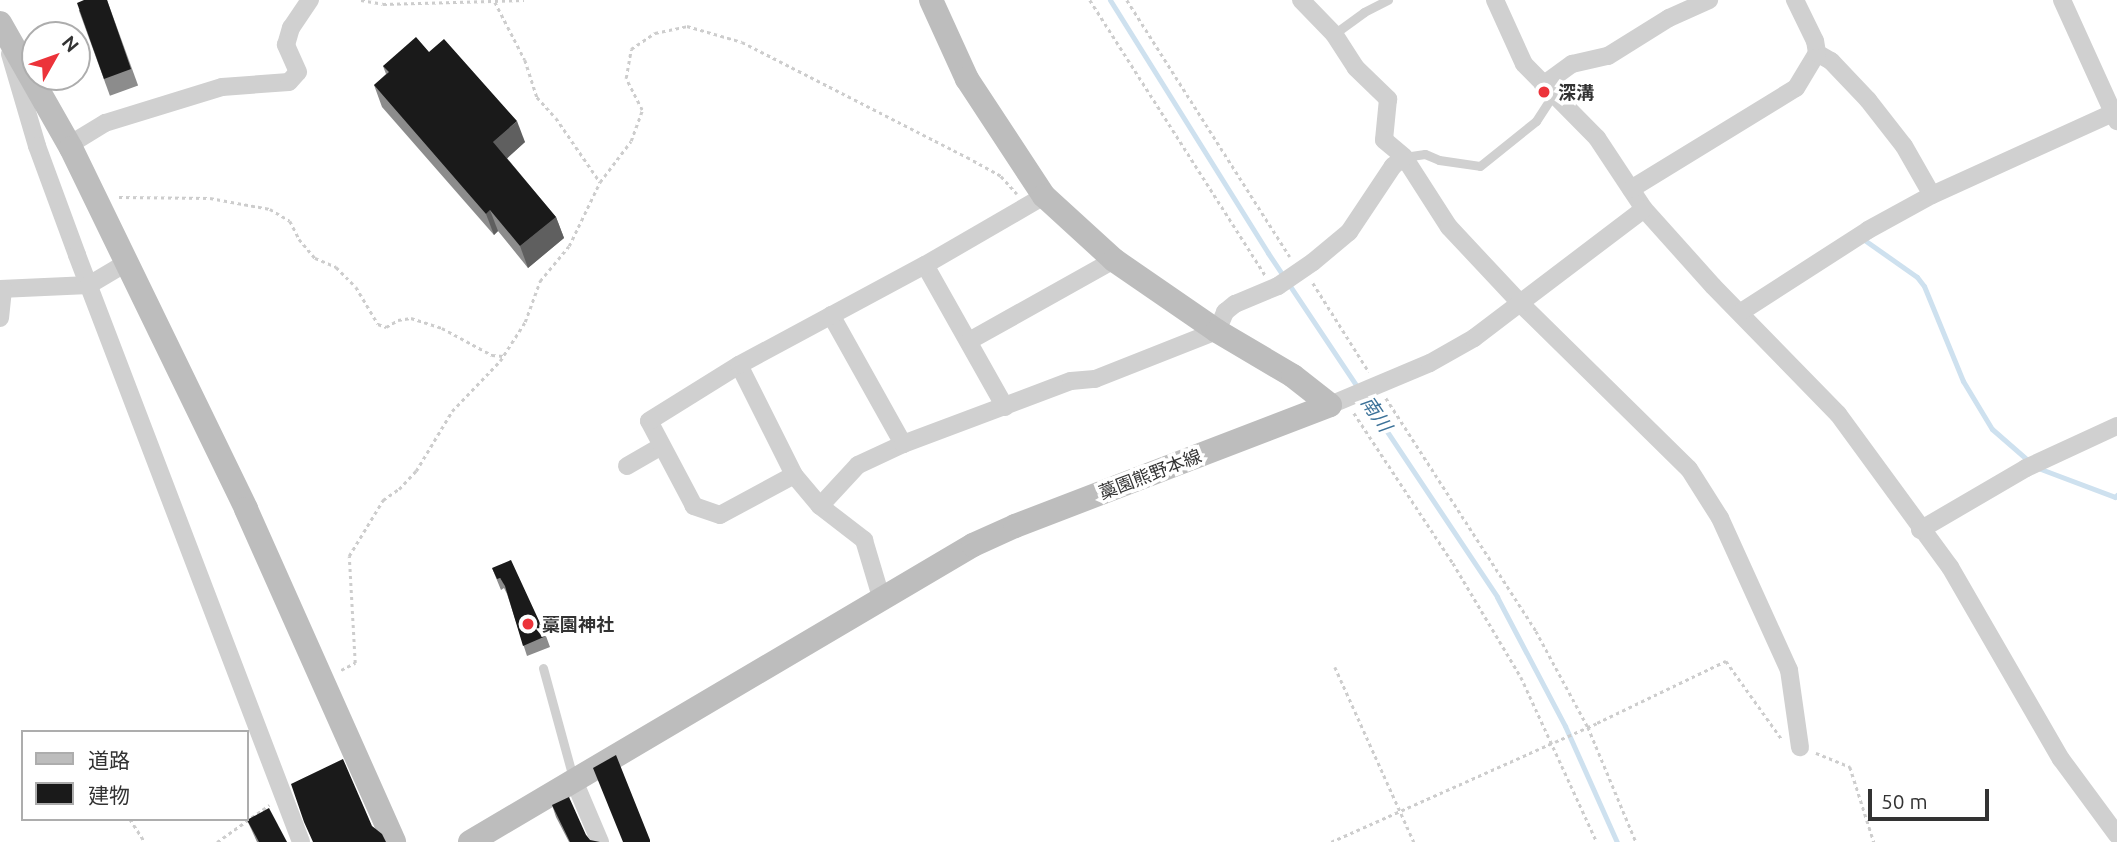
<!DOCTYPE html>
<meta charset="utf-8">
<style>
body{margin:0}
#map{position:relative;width:2117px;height:842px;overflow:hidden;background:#fff;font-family:Ubuntu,"Noto Sans JP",sans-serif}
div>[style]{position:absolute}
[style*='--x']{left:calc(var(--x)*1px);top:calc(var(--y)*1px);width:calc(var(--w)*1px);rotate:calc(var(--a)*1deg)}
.stream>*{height:5px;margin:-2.5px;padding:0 2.5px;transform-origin:2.5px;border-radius:2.5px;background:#cee1ef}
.path>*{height:2.5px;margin-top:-1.25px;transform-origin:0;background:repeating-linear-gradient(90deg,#cdcdcd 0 3.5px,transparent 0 7px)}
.lane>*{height:9px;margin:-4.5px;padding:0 4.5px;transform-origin:4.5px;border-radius:4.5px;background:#d0d0d0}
.street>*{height:18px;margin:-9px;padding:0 9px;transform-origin:9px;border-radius:9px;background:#d0d0d0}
.secondary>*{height:24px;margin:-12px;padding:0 12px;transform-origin:12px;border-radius:12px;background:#bdbdbd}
.path-bridge>*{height:2.5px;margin-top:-1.25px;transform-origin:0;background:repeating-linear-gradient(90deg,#cdcdcd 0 3.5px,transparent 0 7px)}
.wall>*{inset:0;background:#8c8c8c;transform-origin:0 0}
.shaded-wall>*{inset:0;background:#5f5f5f}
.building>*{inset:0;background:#1a1a1a}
.dots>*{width:19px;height:19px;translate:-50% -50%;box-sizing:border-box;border:4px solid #fff;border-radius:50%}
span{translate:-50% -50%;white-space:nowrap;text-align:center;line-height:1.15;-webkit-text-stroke:7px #fff;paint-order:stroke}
.poi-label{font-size:18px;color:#333;font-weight:700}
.left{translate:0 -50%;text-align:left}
.street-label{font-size:18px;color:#333}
.water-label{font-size:19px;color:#3c7299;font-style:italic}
.legend{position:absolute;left:21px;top:730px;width:228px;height:91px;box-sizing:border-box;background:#fff;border:2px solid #adadad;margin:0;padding:9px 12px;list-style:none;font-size:21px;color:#333}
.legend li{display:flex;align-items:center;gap:14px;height:35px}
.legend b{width:35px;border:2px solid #adadad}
.north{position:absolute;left:21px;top:21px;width:70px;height:70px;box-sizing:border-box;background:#fff;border:2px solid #adadad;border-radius:50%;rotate:50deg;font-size:19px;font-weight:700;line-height:28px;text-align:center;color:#333}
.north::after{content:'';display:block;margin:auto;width:24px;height:32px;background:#ec333a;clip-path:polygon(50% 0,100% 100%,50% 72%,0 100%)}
.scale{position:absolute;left:1868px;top:789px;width:121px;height:32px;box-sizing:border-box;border:4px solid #333;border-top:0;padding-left:9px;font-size:21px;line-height:24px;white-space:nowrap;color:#333;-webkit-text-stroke:5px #fff;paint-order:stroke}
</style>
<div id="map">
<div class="stream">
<div style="--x:1110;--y:0;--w:298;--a:58"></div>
<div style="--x:1268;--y:253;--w:413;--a:56.3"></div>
<div style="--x:1497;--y:597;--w:146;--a:62.2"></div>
<div style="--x:1565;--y:726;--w:127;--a:65.9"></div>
<div style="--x:1863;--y:239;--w:66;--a:35.1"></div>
<div style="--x:1917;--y:277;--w:11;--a:52"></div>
<div style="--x:1924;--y:286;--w:103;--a:67.7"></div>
<div style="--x:1963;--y:381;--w:56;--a:58.9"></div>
<div style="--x:1992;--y:429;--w:50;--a:41"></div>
<div style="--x:2038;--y:468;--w:82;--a:20.6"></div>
<div style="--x:2115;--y:497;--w:3;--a:-45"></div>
</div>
<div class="path">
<div style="--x:361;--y:0;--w:22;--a:10"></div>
<div style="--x:383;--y:4;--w:141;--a:-1.6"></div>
<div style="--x:1090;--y:0;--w:326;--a:57.5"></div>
<div style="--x:1127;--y:0;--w:304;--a:57.6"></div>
<div style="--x:495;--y:2;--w:65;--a:62.7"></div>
<div style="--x:525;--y:60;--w:39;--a:72"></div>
<div style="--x:537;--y:97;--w:28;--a:48"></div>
<div style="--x:556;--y:118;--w:78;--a:55.5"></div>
<div style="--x:119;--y:197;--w:91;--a:0.6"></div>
<div style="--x:210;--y:198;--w:61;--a:10.4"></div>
<div style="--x:270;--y:209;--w:23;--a:31"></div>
<div style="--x:290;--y:221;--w:20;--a:63"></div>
<div style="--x:299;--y:239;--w:25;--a:50"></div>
<div style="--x:315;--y:258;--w:23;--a:23"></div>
<div style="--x:336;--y:267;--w:28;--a:45"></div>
<div style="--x:356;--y:287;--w:43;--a:59.3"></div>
<div style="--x:378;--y:324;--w:9;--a:21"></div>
<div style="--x:386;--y:327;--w:14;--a:-30"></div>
<div style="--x:398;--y:320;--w:13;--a:-9"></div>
<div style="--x:411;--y:318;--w:33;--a:18"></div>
<div style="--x:442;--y:328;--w:57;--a:28.4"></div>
<div style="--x:492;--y:355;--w:11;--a:5"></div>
<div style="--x:1313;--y:283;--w:105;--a:57.8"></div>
<div style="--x:1386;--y:398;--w:277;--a:57.2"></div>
<div style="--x:1536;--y:631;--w:109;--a:61.6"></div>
<div style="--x:1588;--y:727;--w:125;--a:67.3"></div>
<div style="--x:1354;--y:413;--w:180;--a:56.6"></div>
<div style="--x:1453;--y:563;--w:133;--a:59.2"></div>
<div style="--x:1521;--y:677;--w:182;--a:65.3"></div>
<div style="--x:1335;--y:667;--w:192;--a:65.7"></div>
<div style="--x:341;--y:670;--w:16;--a:-27"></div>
<div style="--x:355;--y:663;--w:107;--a:-93.2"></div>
<div style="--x:349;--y:556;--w:66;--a:-58.7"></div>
<div style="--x:383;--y:500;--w:19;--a:-35"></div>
<div style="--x:399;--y:489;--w:25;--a:-47"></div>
<div style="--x:416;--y:471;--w:70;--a:-59"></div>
<div style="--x:452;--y:411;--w:69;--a:-46.2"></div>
<div style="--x:500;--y:361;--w:46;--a:-57.3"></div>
<div style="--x:525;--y:322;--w:44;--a:-69.9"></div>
<div style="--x:540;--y:281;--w:45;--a:-50.4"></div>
<div style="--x:569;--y:246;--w:71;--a:-64.2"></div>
<div style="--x:600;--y:182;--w:51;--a:-52.9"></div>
<div style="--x:631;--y:141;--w:33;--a:-70"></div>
<div style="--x:642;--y:110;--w:36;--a:-117"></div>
<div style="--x:626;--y:78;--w:29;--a:-80"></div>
<div style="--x:631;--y:49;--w:29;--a:-34"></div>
<div style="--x:655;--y:33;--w:33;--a:-12"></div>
<div style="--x:687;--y:26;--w:57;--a:16.2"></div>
<div style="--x:742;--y:42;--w:253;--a:27.1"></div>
<div style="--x:967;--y:157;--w:39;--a:29"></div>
<div style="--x:1001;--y:176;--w:24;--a:48"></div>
<div style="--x:1597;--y:723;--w:143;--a:-25.7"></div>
<div style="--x:1726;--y:661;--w:95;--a:54.5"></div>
<div style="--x:1816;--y:753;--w:37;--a:22"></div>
<div style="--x:1850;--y:767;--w:79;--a:72.3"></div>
<div style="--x:130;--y:819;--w:27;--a:57"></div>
<div style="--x:217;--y:842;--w:64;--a:-35.4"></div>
<div style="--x:1331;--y:842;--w:245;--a:-24.1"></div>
</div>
<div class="lane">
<div style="--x:1334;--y:34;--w:37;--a:-36"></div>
<div style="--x:1364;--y:12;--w:27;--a:-27"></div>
<div style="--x:1404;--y:157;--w:21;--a:-8"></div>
<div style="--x:1425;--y:154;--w:15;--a:23"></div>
<div style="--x:1439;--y:160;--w:41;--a:8.3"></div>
<div style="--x:1480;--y:166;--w:72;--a:-38.8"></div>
<div style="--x:1536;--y:121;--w:31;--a:-57"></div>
<div style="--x:543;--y:668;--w:114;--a:74.7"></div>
</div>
<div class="street">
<div style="--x:1301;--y:0;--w:47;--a:45.9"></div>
<div style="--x:1334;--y:34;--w:40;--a:57.1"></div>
<div style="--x:1356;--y:68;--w:45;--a:44.1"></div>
<div style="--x:1388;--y:99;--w:41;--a:95.6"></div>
<div style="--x:1384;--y:140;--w:26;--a:40"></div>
<div style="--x:1404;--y:157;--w:83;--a:57.3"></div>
<div style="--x:1449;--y:227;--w:105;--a:46.9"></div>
<div style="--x:1521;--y:304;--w:235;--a:44.5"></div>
<div style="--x:1689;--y:469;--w:58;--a:57.7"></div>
<div style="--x:1720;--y:518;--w:167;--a:65.6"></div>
<div style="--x:1789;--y:670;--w:78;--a:81.9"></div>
<div style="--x:1495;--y:0;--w:70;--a:65.6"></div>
<div style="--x:1524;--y:64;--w:104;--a:45.4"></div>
<div style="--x:1597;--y:138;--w:85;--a:56.5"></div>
<div style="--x:1644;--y:209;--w:103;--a:48.1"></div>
<div style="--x:1713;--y:286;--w:179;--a:45.7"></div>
<div style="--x:1838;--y:414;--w:190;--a:53.8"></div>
<div style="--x:1950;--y:567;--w:222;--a:60"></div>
<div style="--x:2061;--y:759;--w:94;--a:53.6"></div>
<div style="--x:2062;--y:0;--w:133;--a:65.6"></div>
<div style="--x:1817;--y:53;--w:16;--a:30"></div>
<div style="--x:1831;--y:61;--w:54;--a:46.5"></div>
<div style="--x:1868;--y:100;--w:58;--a:52"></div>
<div style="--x:1904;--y:146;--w:56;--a:60.3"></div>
<div style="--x:10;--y:54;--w:96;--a:73.6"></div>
<div style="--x:37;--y:146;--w:116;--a:69.8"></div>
<div style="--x:77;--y:255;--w:628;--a:69.11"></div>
<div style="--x:1543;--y:85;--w:36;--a:-36"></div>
<div style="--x:1572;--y:64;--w:37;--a:-13"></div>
<div style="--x:1608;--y:56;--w:72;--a:-31.9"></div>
<div style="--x:1669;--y:18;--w:44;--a:-24.2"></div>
<div style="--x:69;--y:145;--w:42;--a:-31.4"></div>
<div style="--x:105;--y:123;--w:122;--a:-17.1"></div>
<div style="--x:222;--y:87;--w:67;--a:-4.3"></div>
<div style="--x:289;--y:82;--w:13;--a:-48"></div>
<div style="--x:298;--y:72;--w:30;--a:-114"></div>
<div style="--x:286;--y:45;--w:18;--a:-74"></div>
<div style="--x:291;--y:28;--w:34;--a:-56"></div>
<div style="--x:1631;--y:189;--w:193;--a:-31.5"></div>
<div style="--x:1796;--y:88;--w:41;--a:-59"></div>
<div style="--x:1817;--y:53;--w:12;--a:-99"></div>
<div style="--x:1815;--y:41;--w:46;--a:-116"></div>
<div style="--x:925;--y:265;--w:163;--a:60.6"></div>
<div style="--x:0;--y:289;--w:89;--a:-2.6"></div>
<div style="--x:89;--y:285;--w:43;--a:-30.7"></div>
<div style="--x:1741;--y:312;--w:151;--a:-32.8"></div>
<div style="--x:1868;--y:230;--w:73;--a:-28.7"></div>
<div style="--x:1932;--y:195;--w:199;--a:-24.4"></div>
<div style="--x:831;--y:315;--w:148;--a:60.8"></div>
<div style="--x:0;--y:318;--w:29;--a:-84"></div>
<div style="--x:969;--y:341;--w:166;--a:-29.2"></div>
<div style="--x:739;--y:365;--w:123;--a:63.4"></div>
<div style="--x:794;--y:475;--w:40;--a:50"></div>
<div style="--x:820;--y:506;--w:56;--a:37.7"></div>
<div style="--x:864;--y:540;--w:59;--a:73.4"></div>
<div style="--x:1330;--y:405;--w:108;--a:-22.8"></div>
<div style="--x:1430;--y:363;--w:51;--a:-29.6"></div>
<div style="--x:1474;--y:338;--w:213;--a:-37.2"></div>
<div style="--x:627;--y:466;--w:38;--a:-30"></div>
<div style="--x:794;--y:475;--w:84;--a:151.6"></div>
<div style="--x:720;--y:515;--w:28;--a:-161"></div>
<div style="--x:694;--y:506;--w:96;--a:-117.9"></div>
<div style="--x:649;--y:421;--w:106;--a:-31.9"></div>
<div style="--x:739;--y:365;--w:211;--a:-28.3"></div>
<div style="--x:925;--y:265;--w:138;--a:-30.1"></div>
<div style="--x:820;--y:506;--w:56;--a:-47.2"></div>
<div style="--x:858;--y:465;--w:50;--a:-25"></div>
<div style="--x:903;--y:444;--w:179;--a:-20.6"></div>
<div style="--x:1071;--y:381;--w:24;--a:-5"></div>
<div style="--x:1095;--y:379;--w:131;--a:-21.5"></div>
<div style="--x:1217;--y:331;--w:21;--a:-67"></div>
<div style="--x:1225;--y:312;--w:13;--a:-39"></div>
<div style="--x:1235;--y:304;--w:47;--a:-22.7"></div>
<div style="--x:1278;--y:286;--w:42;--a:-34.4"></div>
<div style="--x:1313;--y:262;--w:47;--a:-39.8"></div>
<div style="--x:1349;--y:232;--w:79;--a:-56.3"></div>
<div style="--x:1393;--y:166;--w:14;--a:-39"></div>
<div style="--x:1920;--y:530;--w:123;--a:-30.3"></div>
<div style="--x:2026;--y:468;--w:100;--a:-24.8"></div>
<div style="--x:575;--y:783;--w:64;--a:67"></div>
</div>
<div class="secondary">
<div style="--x:931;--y:0;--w:87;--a:65.5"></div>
<div style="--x:967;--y:79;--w:140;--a:56.7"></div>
<div style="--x:1044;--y:196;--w:95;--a:42.4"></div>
<div style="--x:1114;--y:260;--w:125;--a:34.6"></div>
<div style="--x:1217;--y:331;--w:88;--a:30.6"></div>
<div style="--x:1293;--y:376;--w:47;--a:38.1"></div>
<div style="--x:0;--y:23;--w:144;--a:60.4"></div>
<div style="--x:71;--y:148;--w:401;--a:64.1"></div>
<div style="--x:246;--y:509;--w:364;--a:66"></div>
<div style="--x:470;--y:842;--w:584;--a:-30.56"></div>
<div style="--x:973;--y:545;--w:46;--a:-24.3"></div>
<div style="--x:1015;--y:526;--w:337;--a:-21"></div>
</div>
<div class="path-bridge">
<div style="--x:1555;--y:742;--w:46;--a:-24.3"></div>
</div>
<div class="wall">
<div style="left:107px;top:0;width:91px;height:30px;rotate:70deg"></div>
<div style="clip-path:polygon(429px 52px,525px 142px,507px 158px,556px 217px,564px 238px,528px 268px,498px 231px,494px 235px,382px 107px,374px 85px,386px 74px,383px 66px)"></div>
<div style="clip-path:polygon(492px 568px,546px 636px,550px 647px,527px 656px,507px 594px,504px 588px,501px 590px)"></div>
<div style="clip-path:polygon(552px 805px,586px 835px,590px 840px,569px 842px,556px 817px)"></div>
<div style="clip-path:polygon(247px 820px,287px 842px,257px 842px)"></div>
</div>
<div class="shaded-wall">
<div style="clip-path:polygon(517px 121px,525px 142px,501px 164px,493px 142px)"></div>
<div style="clip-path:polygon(490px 210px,498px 231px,494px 235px,486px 214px)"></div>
<div style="clip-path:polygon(556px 217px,564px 238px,528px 268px,520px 246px)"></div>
</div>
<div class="building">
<div style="clip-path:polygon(84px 0,107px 0,131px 69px,104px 79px,77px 3px)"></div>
<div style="clip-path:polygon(416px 37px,429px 52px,444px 39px,517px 121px,493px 142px,556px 217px,520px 246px,490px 210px,486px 214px,374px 85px,389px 72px,383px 66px)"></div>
<div style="clip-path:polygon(511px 560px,546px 636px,523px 646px,505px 586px,500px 578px,497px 579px,492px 568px)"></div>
<div style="clip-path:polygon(616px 755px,650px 840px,650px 842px,623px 842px,593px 768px)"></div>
<div style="clip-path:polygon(343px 759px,372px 826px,382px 834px,386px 842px,313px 842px,304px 822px,291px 784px)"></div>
<div style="clip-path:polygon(569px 797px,586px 835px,590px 840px,600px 842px,570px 842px,552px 805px)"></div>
<div style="clip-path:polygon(269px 808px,287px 842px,259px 842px,247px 820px)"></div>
</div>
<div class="dots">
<div style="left:1544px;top:92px;background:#ec333a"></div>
<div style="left:528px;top:624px;background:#ec333a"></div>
</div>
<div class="poi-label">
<span class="left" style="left:1558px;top:92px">深溝</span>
<span class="left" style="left:542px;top:624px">藁園神社</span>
</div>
<div class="street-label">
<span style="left:1150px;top:474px;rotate:-21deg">藁園熊野本線</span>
</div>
<div class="water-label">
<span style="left:1376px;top:414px;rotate:56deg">南川</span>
</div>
<ul class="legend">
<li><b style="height:9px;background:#bdbdbd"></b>道路</li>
<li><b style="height:19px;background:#1a1a1a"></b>建物</li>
</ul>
<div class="north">N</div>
<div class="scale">50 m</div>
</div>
